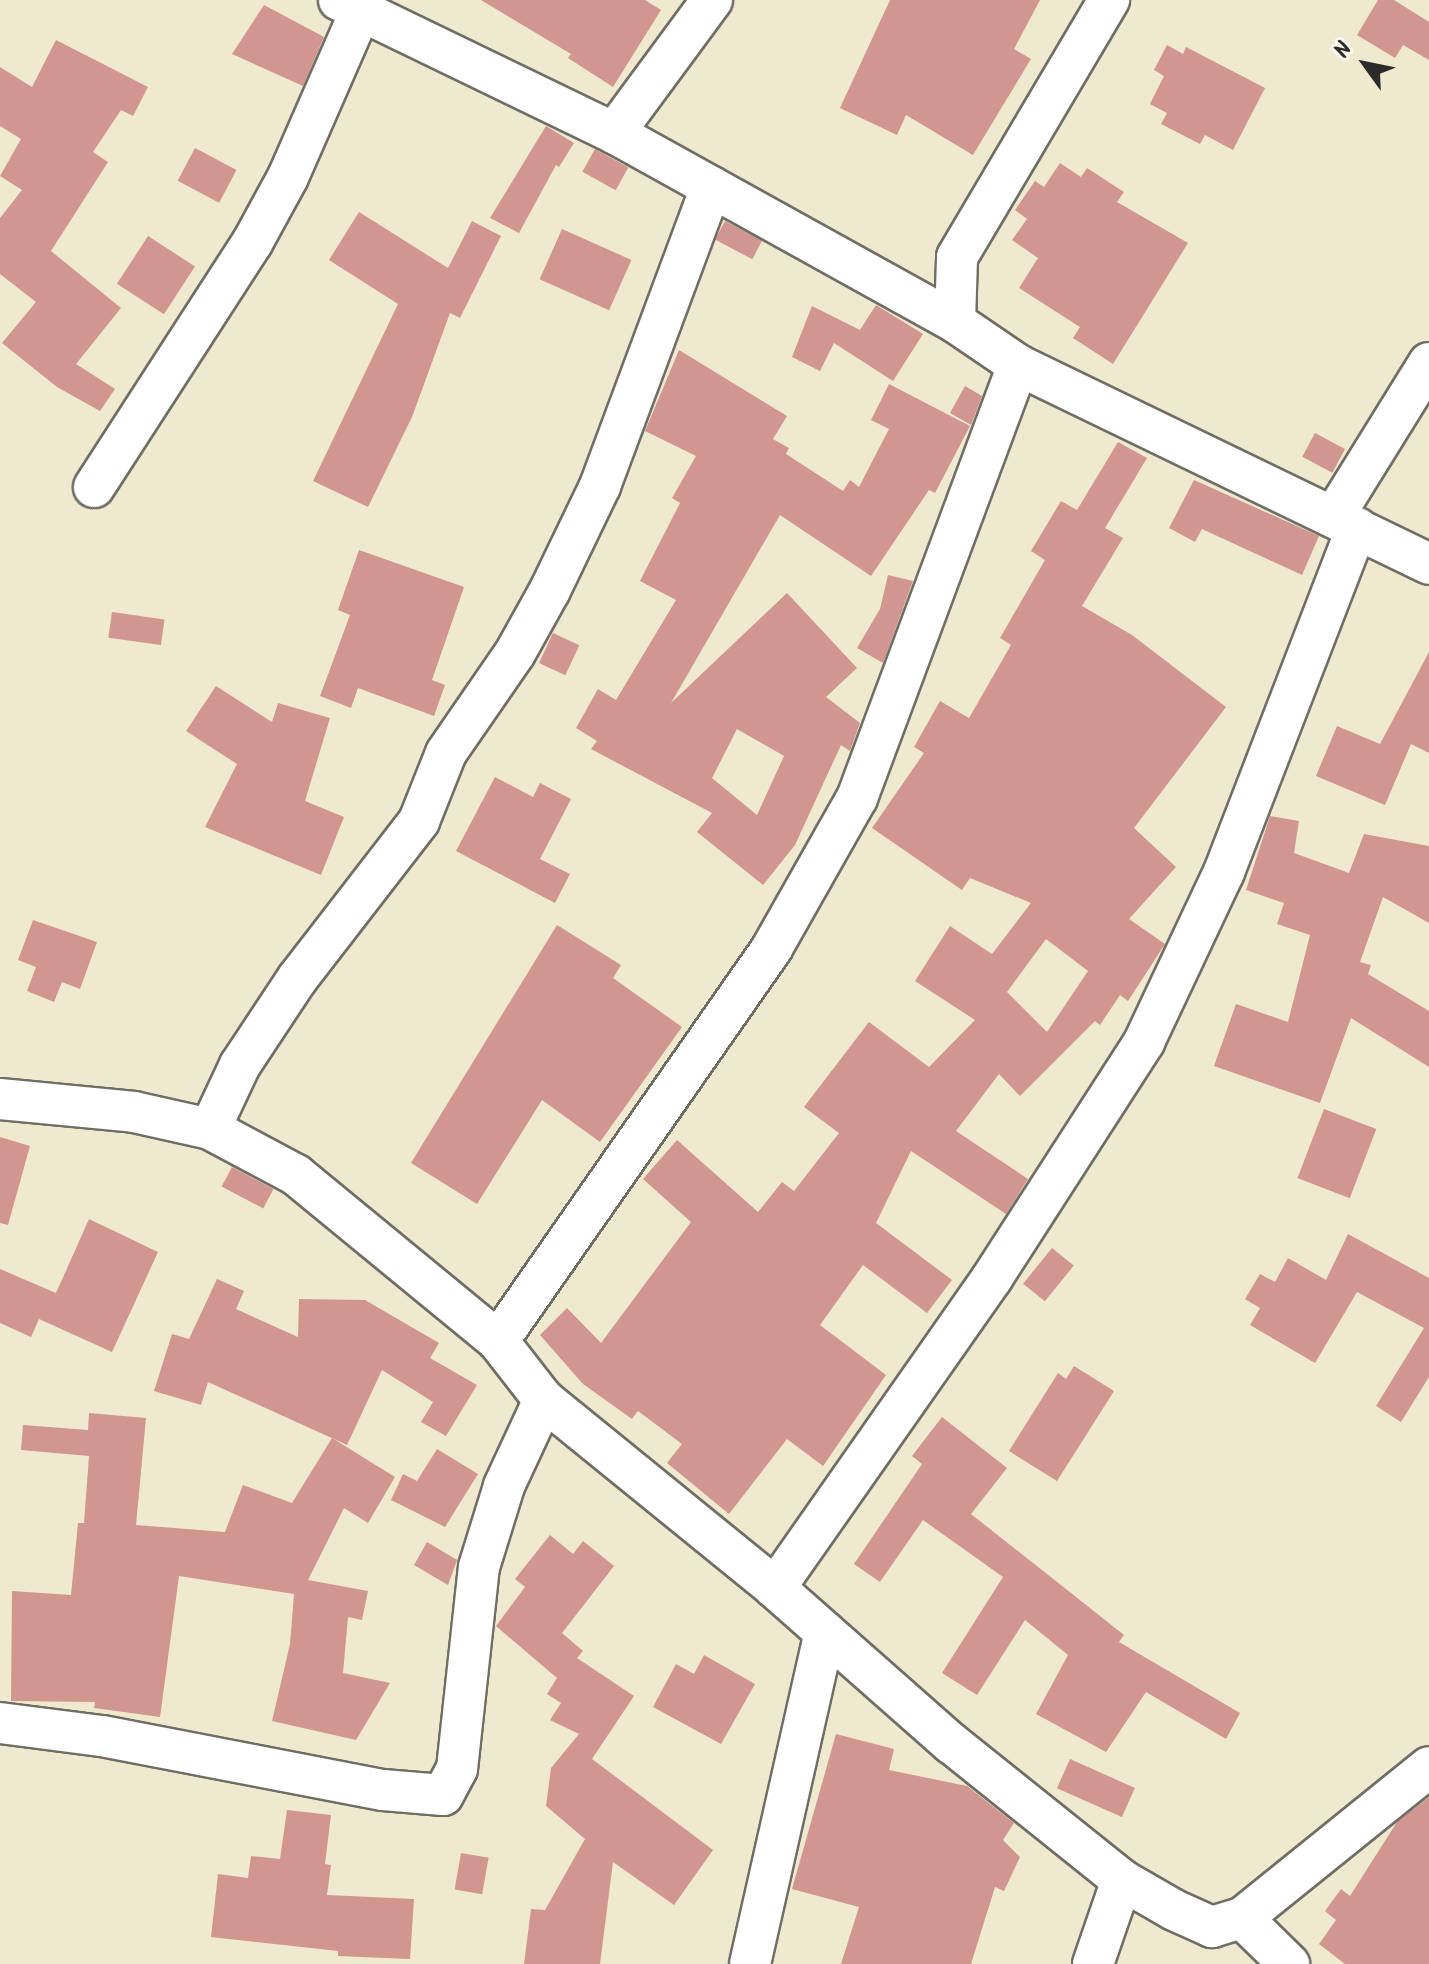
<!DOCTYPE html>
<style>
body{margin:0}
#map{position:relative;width:1429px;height:1964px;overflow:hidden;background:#efe9cf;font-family:Kalam,sans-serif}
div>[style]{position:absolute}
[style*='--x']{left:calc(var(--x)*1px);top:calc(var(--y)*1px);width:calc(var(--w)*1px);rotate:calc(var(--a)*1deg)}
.building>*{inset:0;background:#d1968f;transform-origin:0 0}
.roads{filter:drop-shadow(2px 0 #706e64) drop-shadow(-2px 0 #706e64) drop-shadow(0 2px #706e64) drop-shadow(0 -2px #706e64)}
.street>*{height:40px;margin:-20px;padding:0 20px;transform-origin:20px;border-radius:20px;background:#fff}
span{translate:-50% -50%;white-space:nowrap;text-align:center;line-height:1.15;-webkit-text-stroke:8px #fbf7ec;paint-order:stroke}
.north{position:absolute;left:1325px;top:24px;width:80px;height:80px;-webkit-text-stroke:6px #fbf7ec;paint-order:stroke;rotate:303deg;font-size:22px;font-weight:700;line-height:32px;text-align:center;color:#2b2b2b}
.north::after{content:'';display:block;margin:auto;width:28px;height:36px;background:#2b2b2b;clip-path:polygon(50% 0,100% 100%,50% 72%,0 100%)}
</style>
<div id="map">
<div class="building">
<div style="clip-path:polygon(481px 0,645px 0,661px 10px,613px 87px,568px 58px,571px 54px)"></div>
<div style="clip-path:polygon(890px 0,1040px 0,1014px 49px,1031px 59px,973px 155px,906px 115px,897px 135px,840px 108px)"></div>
<div style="clip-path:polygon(1378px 0,1394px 0,1429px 22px,1429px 60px,1403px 45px,1395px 58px,1357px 35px)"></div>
<div style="clip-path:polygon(264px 5px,324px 37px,303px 86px,232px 54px)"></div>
<div style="clip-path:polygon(56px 40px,148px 87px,133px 116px,121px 110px,93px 152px,108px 162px,51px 251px,121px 308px,76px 364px,115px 389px,100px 411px,57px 387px,2px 343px,36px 302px,0 274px,0 218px,22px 190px,0 176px,21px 139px,0 126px,0 67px,32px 87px)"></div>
<div style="clip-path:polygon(1167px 45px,1183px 54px,1186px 47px,1265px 88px,1233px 150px,1205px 135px,1200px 144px,1161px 124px,1167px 113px,1150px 104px,1164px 76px,1154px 70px)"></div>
<div style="clip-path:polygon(546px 126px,574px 143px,559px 167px,556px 165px,519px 233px,490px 218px)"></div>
<div style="left:195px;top:148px;width:47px;height:37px;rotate:28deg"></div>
<div style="left:595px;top:149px;width:38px;height:26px;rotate:29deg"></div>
<div style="clip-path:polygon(1060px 163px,1081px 177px,1087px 168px,1124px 192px,1117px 202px,1188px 243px,1113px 364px,1073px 338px,1080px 327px,1019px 288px,1038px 258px,1012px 240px,1027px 219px,1015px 210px,1035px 181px,1044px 187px)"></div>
<div style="clip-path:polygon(359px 212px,448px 268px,472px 221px,501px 236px,460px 318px,450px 313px,412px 417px,368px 507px,313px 481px,398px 304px,329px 260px)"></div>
<div style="left:725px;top:221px;width:42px;height:21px;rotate:28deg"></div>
<div style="left:562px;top:229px;width:76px;height:55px;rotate:24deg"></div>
<div style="left:148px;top:236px;width:56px;height:57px;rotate:33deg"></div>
<div style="clip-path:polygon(876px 305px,923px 334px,893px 381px,834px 343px,820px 371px,792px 357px,812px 306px,860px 330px)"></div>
<div style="clip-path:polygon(evenodd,679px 350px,787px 416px,773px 439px,789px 448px,786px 454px,843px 491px,850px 480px,859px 487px,889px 429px,871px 420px,889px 384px,970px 426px,935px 493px,929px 490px,871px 576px,780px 515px,671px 703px,787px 593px,857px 668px,826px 697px,860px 723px,850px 751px,841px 745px,795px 845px,763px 885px,697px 832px,712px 813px,591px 749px,597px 741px,576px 728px,598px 689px,616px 700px,676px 600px,640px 581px,680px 503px,672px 498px,696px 456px,645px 431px,679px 350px,737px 729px,784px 756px,757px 815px,712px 778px,737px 729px)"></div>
<div style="clip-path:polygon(965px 386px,982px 396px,971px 425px,950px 413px)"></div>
<div style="left:1315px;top:433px;width:34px;height:27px;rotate:28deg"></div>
<div style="clip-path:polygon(evenodd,1118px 442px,1147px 458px,1105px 528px,1123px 538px,1082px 606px,1132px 635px,1226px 707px,1134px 828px,1176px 867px,1129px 919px,1165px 944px,1128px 1001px,1120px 995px,1100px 1025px,1095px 1021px,1020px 1096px,999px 1074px,956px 1131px,1028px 1179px,1006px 1214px,911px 1151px,876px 1223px,952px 1280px,927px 1313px,863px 1265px,820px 1325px,886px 1375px,823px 1466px,787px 1439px,729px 1514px,667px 1463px,682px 1444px,638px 1411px,632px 1419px,583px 1384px,540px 1335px,567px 1308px,601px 1343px,691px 1222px,643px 1179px,677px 1140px,758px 1212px,782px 1182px,794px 1191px,839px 1133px,804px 1107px,869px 1022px,929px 1067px,975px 1020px,915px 981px,950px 926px,992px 954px,1031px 903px,970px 878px,962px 890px,872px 828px,924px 753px,914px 747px,940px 701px,969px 718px,1011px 645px,1000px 638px,1045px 560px,1031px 551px,1061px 501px,1077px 510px,1118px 442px,1046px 939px,1088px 971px,1047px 1032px,1007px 992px,1046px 939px)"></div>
<div style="clip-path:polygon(1194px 480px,1319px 536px,1302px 575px,1202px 529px,1195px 542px,1169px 528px)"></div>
<div style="clip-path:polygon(359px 550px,464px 587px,432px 680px,445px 685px,434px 716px,358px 688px,351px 708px,320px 696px,350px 615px,338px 610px)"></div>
<div style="clip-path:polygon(888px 575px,913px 581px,883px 663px,857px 648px,880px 609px)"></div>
<div style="left:112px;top:612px;width:53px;height:26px;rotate:8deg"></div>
<div style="left:553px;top:633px;width:29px;height:33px;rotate:25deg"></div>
<div style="clip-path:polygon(1429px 652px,1429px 753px,1411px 744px,1385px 805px,1316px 776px,1337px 726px,1380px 744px)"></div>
<div style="clip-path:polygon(216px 686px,272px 722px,278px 703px,330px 718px,305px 801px,344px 817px,321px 875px,205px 827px,237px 764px,186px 731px)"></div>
<div style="clip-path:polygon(495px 777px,533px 797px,540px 783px,571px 799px,540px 859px,570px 874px,555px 903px,456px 851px)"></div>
<div style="clip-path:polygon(1270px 816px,1299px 821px,1294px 853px,1349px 873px,1364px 834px,1429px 846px,1429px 923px,1383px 897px,1360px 962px,1371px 965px,1368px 974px,1429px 1011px,1429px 1067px,1351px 1018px,1320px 1103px,1214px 1066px,1236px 1004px,1288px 1022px,1310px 935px,1277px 924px,1284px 903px,1246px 890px)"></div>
<div style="clip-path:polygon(33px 920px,97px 942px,80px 989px,62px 982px,54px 1002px,27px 991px,36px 967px,18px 960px)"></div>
<div style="clip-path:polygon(557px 925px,621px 965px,613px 978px,682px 1027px,600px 1142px,542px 1100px,477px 1204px,411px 1163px)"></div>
<div style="left:1324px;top:1109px;width:56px;height:74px;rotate:21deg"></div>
<div style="clip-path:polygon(0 1137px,30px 1146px,8px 1225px,0 1223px)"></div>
<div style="left:232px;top:1167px;width:47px;height:22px;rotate:28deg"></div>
<div style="clip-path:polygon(89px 1219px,158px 1252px,112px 1352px,39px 1319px,31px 1337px,0 1323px,0 1269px,56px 1293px)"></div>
<div style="clip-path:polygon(1348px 1234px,1429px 1278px,1429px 1377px,1401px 1422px,1376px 1406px,1424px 1328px,1357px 1292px,1315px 1363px,1250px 1325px,1260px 1308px,1245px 1299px,1260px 1274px,1275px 1282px,1288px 1258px,1326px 1280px)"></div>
<div style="left:1052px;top:1248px;width:28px;height:46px;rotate:39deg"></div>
<div style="clip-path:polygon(217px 1279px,244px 1291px,236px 1309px,298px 1337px,299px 1299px,365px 1300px,439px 1343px,430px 1358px,477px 1385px,446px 1436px,421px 1422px,433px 1402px,382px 1370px,347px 1445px,208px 1382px,201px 1405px,154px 1391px,172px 1334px,189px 1339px)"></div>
<div style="clip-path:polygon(1074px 1366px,1114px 1391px,1057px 1481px,1009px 1451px,1058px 1373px,1066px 1379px)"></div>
<div style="clip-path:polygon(89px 1413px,146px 1418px,136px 1525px,225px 1532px,243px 1485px,292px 1503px,332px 1438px,395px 1477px,368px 1523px,344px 1508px,308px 1580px,368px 1591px,362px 1620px,348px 1617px,343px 1673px,390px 1683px,356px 1740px,272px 1721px,290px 1644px,294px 1594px,179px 1576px,160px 1717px,94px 1708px,95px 1702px,11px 1701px,12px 1591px,71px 1595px,78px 1523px,84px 1523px,89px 1456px,21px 1450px,23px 1425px,88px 1430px)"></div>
<div style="clip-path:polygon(942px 1417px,1007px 1468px,971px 1514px,1124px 1635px,1119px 1642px,1240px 1713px,1226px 1739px,1146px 1692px,1106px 1752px,1036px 1714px,1068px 1655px,1025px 1620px,977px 1695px,942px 1673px,1003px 1577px,923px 1520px,880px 1582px,854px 1564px,922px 1464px,912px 1456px)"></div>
<div style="clip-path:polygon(437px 1449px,478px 1474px,445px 1527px,391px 1500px,403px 1474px,417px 1481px)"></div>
<div style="clip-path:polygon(550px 1535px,573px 1554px,583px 1541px,614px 1566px,562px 1633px,583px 1651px,577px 1658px,634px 1696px,592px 1759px,713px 1850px,674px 1905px,613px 1862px,600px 1964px,524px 1964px,531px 1909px,545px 1910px,585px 1839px,546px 1806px,551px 1768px,579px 1734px,550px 1720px,561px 1703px,547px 1694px,557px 1678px,496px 1626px,525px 1587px,515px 1579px)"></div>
<div style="clip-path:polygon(427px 1542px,457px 1560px,448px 1585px,414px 1565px)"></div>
<div style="clip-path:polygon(704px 1655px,755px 1684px,721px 1744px,653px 1707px,676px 1664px,694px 1674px)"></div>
<div style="clip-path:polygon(836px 1734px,894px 1749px,889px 1770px,967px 1786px,1014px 1823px,1003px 1840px,1020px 1857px,1004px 1891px,995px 1887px,971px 1964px,841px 1964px,859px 1907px,792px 1889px)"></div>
<div style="left:1070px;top:1759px;width:71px;height:32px;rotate:24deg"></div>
<div style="clip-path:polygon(1429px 1797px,1429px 1964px,1345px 1964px,1319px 1944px,1336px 1920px,1325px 1911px,1341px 1889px,1350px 1896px,1397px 1822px)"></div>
<div style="clip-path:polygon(287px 1810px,331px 1815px,325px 1864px,331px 1865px,327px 1895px,414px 1899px,410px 1959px,338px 1956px,338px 1951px,211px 1937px,218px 1874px,248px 1878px,251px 1856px,280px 1859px)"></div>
<div style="left:461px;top:1853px;width:28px;height:37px;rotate:10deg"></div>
</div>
<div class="roads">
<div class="street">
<div style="--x:339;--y:0;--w:305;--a:25.8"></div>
<div style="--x:614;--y:133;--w:390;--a:29"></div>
<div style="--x:955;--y:322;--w:76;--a:34.3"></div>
<div style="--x:1018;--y:365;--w:457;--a:25.8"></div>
<div style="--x:614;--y:133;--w:165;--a:-53.6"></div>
<div style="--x:955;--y:322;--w:65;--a:-88.2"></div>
<div style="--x:957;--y:257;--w:299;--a:-59.4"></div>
<div style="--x:94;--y:487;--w:291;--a:-57.1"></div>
<div style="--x:252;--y:243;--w:75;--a:-61.4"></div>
<div style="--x:288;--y:177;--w:182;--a:-66.4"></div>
<div style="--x:1334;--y:516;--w:180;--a:-58.2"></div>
<div style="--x:0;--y:1099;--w:135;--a:5.5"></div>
<div style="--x:134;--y:1112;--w:78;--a:12.6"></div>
<div style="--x:210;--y:1129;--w:98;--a:28.1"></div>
<div style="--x:296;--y:1175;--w:261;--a:39.4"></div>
<div style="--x:498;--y:1341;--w:75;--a:52.1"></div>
<div style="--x:544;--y:1400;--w:298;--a:39.1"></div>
<div style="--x:775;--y:1588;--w:235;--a:41.4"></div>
<div style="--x:951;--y:1743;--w:219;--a:38.7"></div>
<div style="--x:1122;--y:1880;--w:60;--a:30"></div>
<div style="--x:1174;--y:1910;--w:42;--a:24.1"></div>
<div style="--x:1212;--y:1927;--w:31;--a:-17"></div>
<div style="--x:1242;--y:1918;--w:240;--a:-38.9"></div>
<div style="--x:210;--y:1129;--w:71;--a:-64.9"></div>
<div style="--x:240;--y:1065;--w:103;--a:-56.5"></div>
<div style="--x:297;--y:979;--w:200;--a:-52.3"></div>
<div style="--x:419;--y:821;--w:73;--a:-68.3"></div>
<div style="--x:446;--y:753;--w:121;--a:-55.4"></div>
<div style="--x:515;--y:653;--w:72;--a:-60.9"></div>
<div style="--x:550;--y:590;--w:115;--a:-64.3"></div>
<div style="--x:600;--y:486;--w:319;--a:-69.6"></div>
<div style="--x:498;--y:1341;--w:479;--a:-55.1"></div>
<div style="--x:772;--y:948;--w:172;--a:-60.5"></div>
<div style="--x:857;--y:798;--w:462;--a:-69.6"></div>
<div style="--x:775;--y:1588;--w:378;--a:-55"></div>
<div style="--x:992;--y:1278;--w:281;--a:-57.2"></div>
<div style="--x:1144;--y:1042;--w:188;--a:-64.8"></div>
<div style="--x:1224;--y:872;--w:369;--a:-68.9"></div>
<div style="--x:0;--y:1723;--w:103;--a:7.3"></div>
<div style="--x:102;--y:1736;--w:286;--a:10.9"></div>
<div style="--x:383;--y:1790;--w:60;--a:4.8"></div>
<div style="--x:443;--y:1795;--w:30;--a:-62"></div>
<div style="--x:457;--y:1769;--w:203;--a:-83.8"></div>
<div style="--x:479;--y:1567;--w:85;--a:-72.8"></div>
<div style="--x:504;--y:1486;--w:95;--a:-65.1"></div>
<div style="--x:1242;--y:1918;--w:66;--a:44.4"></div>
<div style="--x:750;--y:1964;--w:340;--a:-77.3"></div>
<div style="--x:1093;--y:1964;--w:89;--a:-71"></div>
</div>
</div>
<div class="north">N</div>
</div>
